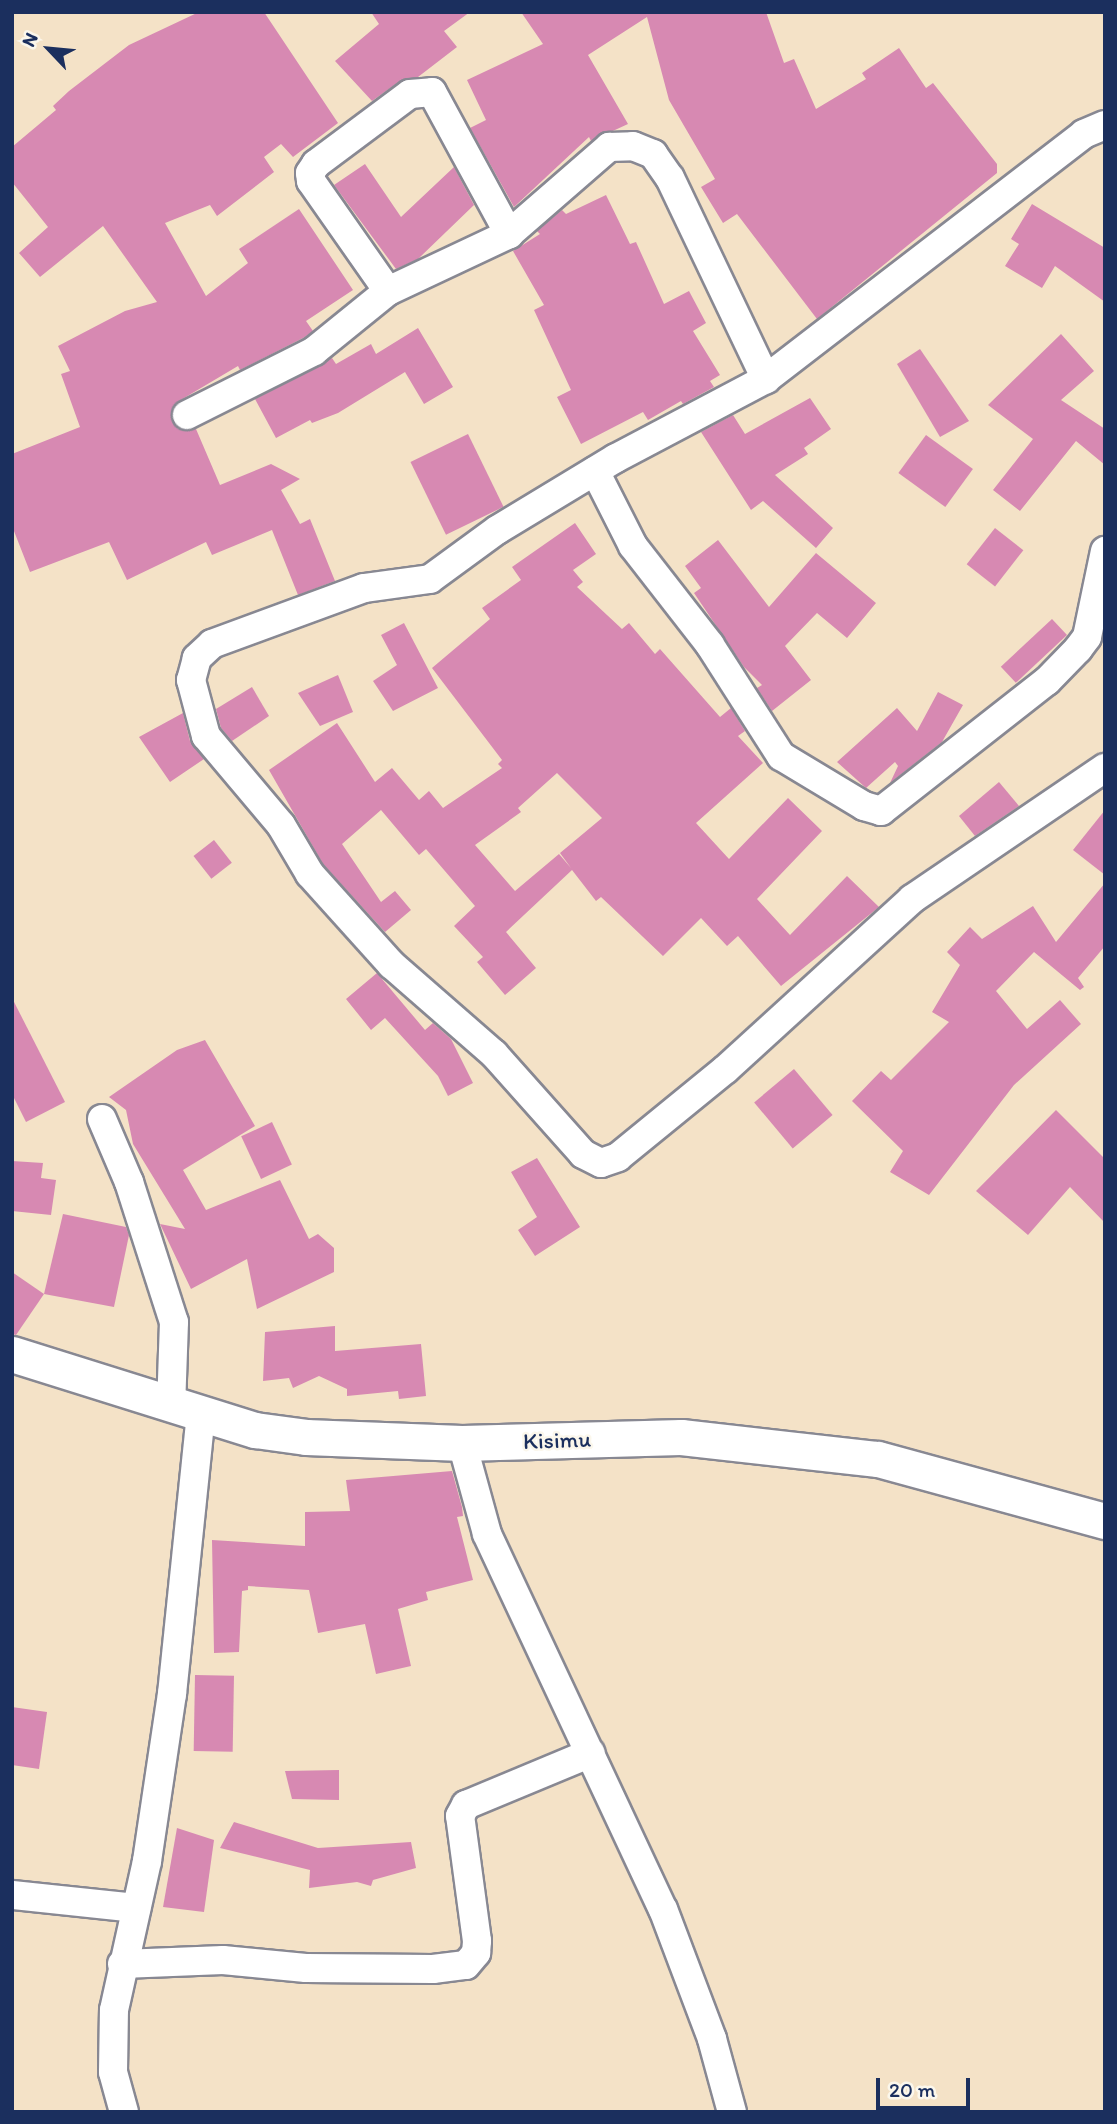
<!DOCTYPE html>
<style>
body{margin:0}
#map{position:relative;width:1117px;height:2124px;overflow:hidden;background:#f4e2c7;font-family:Itim,sans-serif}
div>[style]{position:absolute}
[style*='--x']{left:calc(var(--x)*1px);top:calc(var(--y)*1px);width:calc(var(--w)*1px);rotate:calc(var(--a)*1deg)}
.building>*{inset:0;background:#d789b2;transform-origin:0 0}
.roads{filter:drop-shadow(2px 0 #888892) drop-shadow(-2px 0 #888892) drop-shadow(0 2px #888892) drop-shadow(0 -2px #888892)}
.minor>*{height:28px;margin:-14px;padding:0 14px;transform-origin:14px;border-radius:14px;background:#fff}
.tertiary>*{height:35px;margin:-17.5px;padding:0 17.5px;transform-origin:17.5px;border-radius:17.5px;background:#fff}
span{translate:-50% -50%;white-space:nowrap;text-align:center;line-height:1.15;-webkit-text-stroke:5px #fbf7ec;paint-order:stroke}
.street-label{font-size:23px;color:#1b2f5e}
.frame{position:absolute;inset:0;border:14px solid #1b2f5e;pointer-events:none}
.north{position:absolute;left:14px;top:14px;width:70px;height:70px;-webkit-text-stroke:5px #fbf7ec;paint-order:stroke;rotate:296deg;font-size:19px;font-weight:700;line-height:28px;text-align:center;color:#1b2f5e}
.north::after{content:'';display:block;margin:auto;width:24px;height:32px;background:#1b2f5e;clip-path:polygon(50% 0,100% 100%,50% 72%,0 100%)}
.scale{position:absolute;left:876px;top:2078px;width:94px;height:32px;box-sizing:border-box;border:4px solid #1b2f5e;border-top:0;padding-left:9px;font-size:21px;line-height:24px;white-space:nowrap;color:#1b2f5e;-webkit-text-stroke:5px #fbf7ec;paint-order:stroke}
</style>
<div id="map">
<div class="building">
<div style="clip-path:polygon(199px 12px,264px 12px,338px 123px,293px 157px,281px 144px,264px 157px,274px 172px,217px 216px,210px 205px,165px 223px,206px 296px,248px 263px,239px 249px,299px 209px,353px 290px,306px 321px,313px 331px,305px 337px,240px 370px,238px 366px,179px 401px,171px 413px,178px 429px,196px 429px,220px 485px,271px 464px,300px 479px,281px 490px,300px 524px,310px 519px,335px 581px,298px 595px,272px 530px,212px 555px,206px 542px,127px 580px,109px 542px,30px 572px,12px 526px,12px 454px,80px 427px,61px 374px,70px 371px,58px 346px,125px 311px,157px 302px,103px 226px,40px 277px,19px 253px,48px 227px,12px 182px,12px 147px,56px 110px,53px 106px,69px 91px,129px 45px)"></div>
<div style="clip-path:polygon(371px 12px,470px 12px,444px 31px,457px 47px,418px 77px,400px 81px,372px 101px,335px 61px,379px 24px)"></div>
<div style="clip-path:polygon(521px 12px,766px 12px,784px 63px,794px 59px,816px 109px,866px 79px,862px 73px,899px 48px,926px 88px,933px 83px,997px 164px,997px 173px,817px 319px,737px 214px,723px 223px,701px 187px,715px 179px,669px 100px,647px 17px,588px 55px,628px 124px,591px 141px,589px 137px,514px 207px,470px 128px,486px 120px,467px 80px,543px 44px)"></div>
<div style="clip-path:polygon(365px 164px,401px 217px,454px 167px,474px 205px,418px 259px,396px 269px,334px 185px)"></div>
<div style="clip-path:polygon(606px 195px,630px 244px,636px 242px,664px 304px,689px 291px,706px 323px,693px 331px,720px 375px,710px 381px,714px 387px,683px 404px,681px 401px,648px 420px,643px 412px,581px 444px,557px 397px,571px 390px,534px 310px,544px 305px,513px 251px,540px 234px,537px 231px,562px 210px,566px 214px)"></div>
<div style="clip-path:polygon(1032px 204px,1105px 248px,1105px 302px,1055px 266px,1042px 288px,1005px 266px,1019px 244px,1011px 239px)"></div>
<div style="clip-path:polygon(418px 328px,453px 387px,424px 404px,405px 372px,338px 413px,312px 423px,310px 420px,276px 438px,255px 399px,332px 358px,336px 364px,371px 344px,376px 354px)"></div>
<div style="clip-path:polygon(1061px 334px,1094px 371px,1061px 400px,1105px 429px,1105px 465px,1076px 441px,1020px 511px,993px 490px,1033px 439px,988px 405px)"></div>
<div style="clip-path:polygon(920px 349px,969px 421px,940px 437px,897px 364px)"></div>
<div style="clip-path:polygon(810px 398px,831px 429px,804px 448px,808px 454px,775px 475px,833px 528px,816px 548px,763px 501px,751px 510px,701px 432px,733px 415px,745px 434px)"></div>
<div style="left:468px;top:434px;width:81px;height:64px;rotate:64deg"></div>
<div style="left:926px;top:435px;width:58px;height:47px;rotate:36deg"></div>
<div style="clip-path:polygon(evenodd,575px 523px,596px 554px,573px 570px,583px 582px,577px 587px,622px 629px,629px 623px,655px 654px,660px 649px,720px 717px,731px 708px,745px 731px,738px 736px,763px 763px,696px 823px,729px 859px,788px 798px,822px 831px,757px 899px,790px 935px,847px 876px,879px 907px,781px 986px,738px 936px,727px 946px,701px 918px,663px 956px,601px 897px,596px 901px,572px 870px,506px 932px,536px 968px,505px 995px,477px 962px,483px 957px,454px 926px,475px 906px,426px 849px,419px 855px,381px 810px,342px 844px,381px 902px,395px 891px,411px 910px,385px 932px,323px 864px,269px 770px,337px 723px,375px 782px,392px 768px,419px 800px,429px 791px,443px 808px,502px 768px,498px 764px,502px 760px,432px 668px,490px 619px,482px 608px,521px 580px,512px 567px,575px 523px,557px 773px,602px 818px,560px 853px,571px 868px,559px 854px,515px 891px,475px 845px,521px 812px,518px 808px,557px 773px)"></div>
<div style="left:995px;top:528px;width:36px;height:46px;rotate:38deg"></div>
<div style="clip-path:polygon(718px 540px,769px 607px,816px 553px,876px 603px,847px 638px,817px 613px,785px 646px,811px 680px,772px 711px,757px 688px,762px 685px,744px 667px,694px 593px,701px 588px,685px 566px)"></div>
<div style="left:1052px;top:619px;width:22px;height:70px;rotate:47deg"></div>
<div style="clip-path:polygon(404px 623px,438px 688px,393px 711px,373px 681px,397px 665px,381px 635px)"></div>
<div style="clip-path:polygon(338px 675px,353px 712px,320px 726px,298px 693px)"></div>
<div style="clip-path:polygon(252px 687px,269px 716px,232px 741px,221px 728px,216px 709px)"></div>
<div style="clip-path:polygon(938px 692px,963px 705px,942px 742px,890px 783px,898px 766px,895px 762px,866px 788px,837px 762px,897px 708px,917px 731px)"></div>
<div style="clip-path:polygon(183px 713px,190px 741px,204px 759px,170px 782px,139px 737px)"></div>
<div style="clip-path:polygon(999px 782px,1019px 806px,975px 836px,959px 816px)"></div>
<div style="clip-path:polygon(1105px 810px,1105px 875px,1073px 850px)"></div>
<div style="left:214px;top:840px;width:29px;height:26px;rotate:52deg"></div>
<div style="clip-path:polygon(1105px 883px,1105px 946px,1078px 978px,1084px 987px,1080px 990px,1034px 952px,996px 991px,1027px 1029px,1060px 1000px,1081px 1024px,1014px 1085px,929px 1195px,890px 1172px,903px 1151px,852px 1101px,881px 1071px,891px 1080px,949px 1022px,932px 1012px,960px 965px,947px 952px,970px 927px,982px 939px,1033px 906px,1056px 942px)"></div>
<div style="clip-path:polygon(377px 973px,425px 1030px,433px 1023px,451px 1039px,473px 1083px,448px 1096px,438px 1076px,385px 1018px,371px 1030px,346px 999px)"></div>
<div style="clip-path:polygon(12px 998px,65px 1102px,26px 1122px,12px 1094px)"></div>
<div style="clip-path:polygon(205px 1040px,255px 1126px,183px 1170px,206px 1210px,280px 1180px,309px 1239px,318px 1234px,334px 1248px,334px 1272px,257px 1309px,247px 1259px,191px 1289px,160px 1224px,185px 1229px,133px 1144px,126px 1110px,109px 1097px,177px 1050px)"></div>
<div style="left:794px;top:1069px;width:60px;height:52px;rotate:50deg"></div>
<div style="clip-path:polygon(1056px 1110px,1105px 1159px,1105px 1223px,1070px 1187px,1028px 1235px,976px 1191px)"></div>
<div style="left:272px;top:1122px;width:47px;height:34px;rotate:65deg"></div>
<div style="clip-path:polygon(537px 1158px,580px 1227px,535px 1256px,518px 1230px,537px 1217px,511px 1172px)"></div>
<div style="clip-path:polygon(12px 1161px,43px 1163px,41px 1178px,56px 1180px,51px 1215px,12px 1211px)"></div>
<div style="clip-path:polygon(63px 1214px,126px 1227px,129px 1235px,114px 1307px,44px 1294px)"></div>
<div style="clip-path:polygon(12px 1272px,44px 1294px,16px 1335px,12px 1334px)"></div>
<div style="clip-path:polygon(335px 1326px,335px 1351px,421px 1344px,426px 1396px,399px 1399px,398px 1391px,347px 1396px,347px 1389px,319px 1376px,293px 1388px,289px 1378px,263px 1381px,265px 1332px)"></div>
<div style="clip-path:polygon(452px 1471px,462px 1507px,463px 1516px,457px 1517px,473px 1580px,426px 1592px,428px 1600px,398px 1609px,411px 1666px,376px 1674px,365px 1624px,318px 1633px,309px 1590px,248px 1586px,248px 1590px,242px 1591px,239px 1652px,214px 1653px,212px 1540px,305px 1546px,305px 1512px,350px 1511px,346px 1480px)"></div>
<div style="left:195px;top:1675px;width:39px;height:76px;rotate:1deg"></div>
<div style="clip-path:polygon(12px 1707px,47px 1712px,39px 1769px,12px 1765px)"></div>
<div style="clip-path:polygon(339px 1770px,339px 1800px,292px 1799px,285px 1771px)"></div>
<div style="clip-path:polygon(234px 1822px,318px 1848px,411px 1842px,416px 1868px,373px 1880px,371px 1886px,357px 1882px,309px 1888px,310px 1870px,220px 1848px)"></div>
<div style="clip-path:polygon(177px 1828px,214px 1840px,204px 1912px,163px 1907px)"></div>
</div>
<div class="roads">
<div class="minor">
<div style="--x:1105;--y:125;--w:23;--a:157"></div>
<div style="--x:1084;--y:134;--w:401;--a:142.4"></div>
<div style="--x:766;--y:379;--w:170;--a:152.2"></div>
<div style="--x:616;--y:458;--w:139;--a:148.8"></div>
<div style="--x:497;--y:530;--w:83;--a:143.8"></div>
<div style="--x:430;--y:579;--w:67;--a:172.2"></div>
<div style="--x:364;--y:588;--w:162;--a:159.8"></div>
<div style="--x:212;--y:644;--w:21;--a:137"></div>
<div style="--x:197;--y:658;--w:23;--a:105"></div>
<div style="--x:191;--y:680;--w:58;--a:75"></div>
<div style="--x:206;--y:736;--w:116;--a:49.9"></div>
<div style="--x:281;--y:825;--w:57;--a:59.4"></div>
<div style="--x:310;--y:874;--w:122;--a:48"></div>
<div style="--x:392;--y:965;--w:135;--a:41.1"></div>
<div style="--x:494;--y:1054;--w:134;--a:48.3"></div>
<div style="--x:583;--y:1154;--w:20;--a:27"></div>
<div style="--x:601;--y:1163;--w:18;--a:-19"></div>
<div style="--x:618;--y:1157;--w:139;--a:-39.2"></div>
<div style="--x:726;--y:1069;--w:252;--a:-42.4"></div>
<div style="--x:912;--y:899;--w:233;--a:-34.2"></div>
<div style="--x:388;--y:291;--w:134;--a:-125"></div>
<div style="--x:311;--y:181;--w:8;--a:-97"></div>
<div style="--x:310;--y:173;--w:11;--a:-56"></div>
<div style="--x:316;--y:164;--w:117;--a:-36.7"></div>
<div style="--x:410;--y:94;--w:22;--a:-5"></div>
<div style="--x:432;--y:92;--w:162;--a:61.5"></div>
<div style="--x:187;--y:415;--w:142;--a:-26.7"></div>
<div style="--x:314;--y:351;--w:95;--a:-39"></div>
<div style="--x:388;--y:291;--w:134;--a:-25.2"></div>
<div style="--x:509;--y:234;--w:133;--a:-41"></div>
<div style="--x:609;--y:147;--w:24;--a:-2"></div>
<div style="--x:633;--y:146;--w:22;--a:22"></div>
<div style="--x:653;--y:154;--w:29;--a:55"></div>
<div style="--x:670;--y:178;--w:223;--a:64.5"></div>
<div style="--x:595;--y:471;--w:84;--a:63.1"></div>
<div style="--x:633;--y:546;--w:125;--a:52.1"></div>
<div style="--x:710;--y:645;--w:132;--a:57.4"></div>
<div style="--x:781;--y:756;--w:97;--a:31.1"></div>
<div style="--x:864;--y:806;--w:18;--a:16"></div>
<div style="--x:881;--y:811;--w:211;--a:-38.1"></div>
<div style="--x:1047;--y:681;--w:45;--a:-45.9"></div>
<div style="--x:1078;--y:649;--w:15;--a:-53"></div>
<div style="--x:1087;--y:637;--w:88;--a:-78.2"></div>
<div style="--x:102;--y:1119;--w:69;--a:66.8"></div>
<div style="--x:129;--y:1182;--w:147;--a:72.2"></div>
<div style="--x:174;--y:1322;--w:85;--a:92"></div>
<div style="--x:462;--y:1443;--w:94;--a:74.6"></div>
<div style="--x:487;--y:1534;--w:414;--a:64.9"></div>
<div style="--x:663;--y:1909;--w:139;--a:69.3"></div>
<div style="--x:712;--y:2039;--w:76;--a:74.7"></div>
<div style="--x:12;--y:1895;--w:125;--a:6"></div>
<div style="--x:122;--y:1964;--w:101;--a:-2.3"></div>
<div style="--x:223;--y:1960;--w:83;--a:5.5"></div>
<div style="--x:306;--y:1968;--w:127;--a:0.5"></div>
<div style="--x:433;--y:1969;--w:33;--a:-7"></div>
<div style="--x:466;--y:1965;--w:16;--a:-50"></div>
<div style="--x:476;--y:1953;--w:12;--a:-85"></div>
<div style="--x:477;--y:1941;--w:126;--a:-97.7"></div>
<div style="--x:460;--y:1816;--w:13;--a:-61"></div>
<div style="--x:466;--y:1805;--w:135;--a:-22.6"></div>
<div style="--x:124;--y:2112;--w:41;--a:-105.4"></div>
<div style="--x:113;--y:2072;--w:62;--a:-89.1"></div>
<div style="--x:114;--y:2010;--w:153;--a:-77.5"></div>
<div style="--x:147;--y:1861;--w:169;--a:-81.5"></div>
<div style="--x:172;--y:1694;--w:281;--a:-84.1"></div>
</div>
<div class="tertiary">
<div style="--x:12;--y:1354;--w:255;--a:17.4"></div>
<div style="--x:255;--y:1430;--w:51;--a:7.8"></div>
<div style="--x:306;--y:1437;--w:156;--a:2.2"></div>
<div style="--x:462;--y:1443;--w:219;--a:-1.6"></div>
<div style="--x:681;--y:1437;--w:198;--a:6.4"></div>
<div style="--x:878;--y:1459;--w:235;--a:15.3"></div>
</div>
</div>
<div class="street-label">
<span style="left:557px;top:1440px;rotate:-2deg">Kisimu</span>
</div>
<div class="frame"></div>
<div class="north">N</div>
<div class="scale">20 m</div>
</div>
